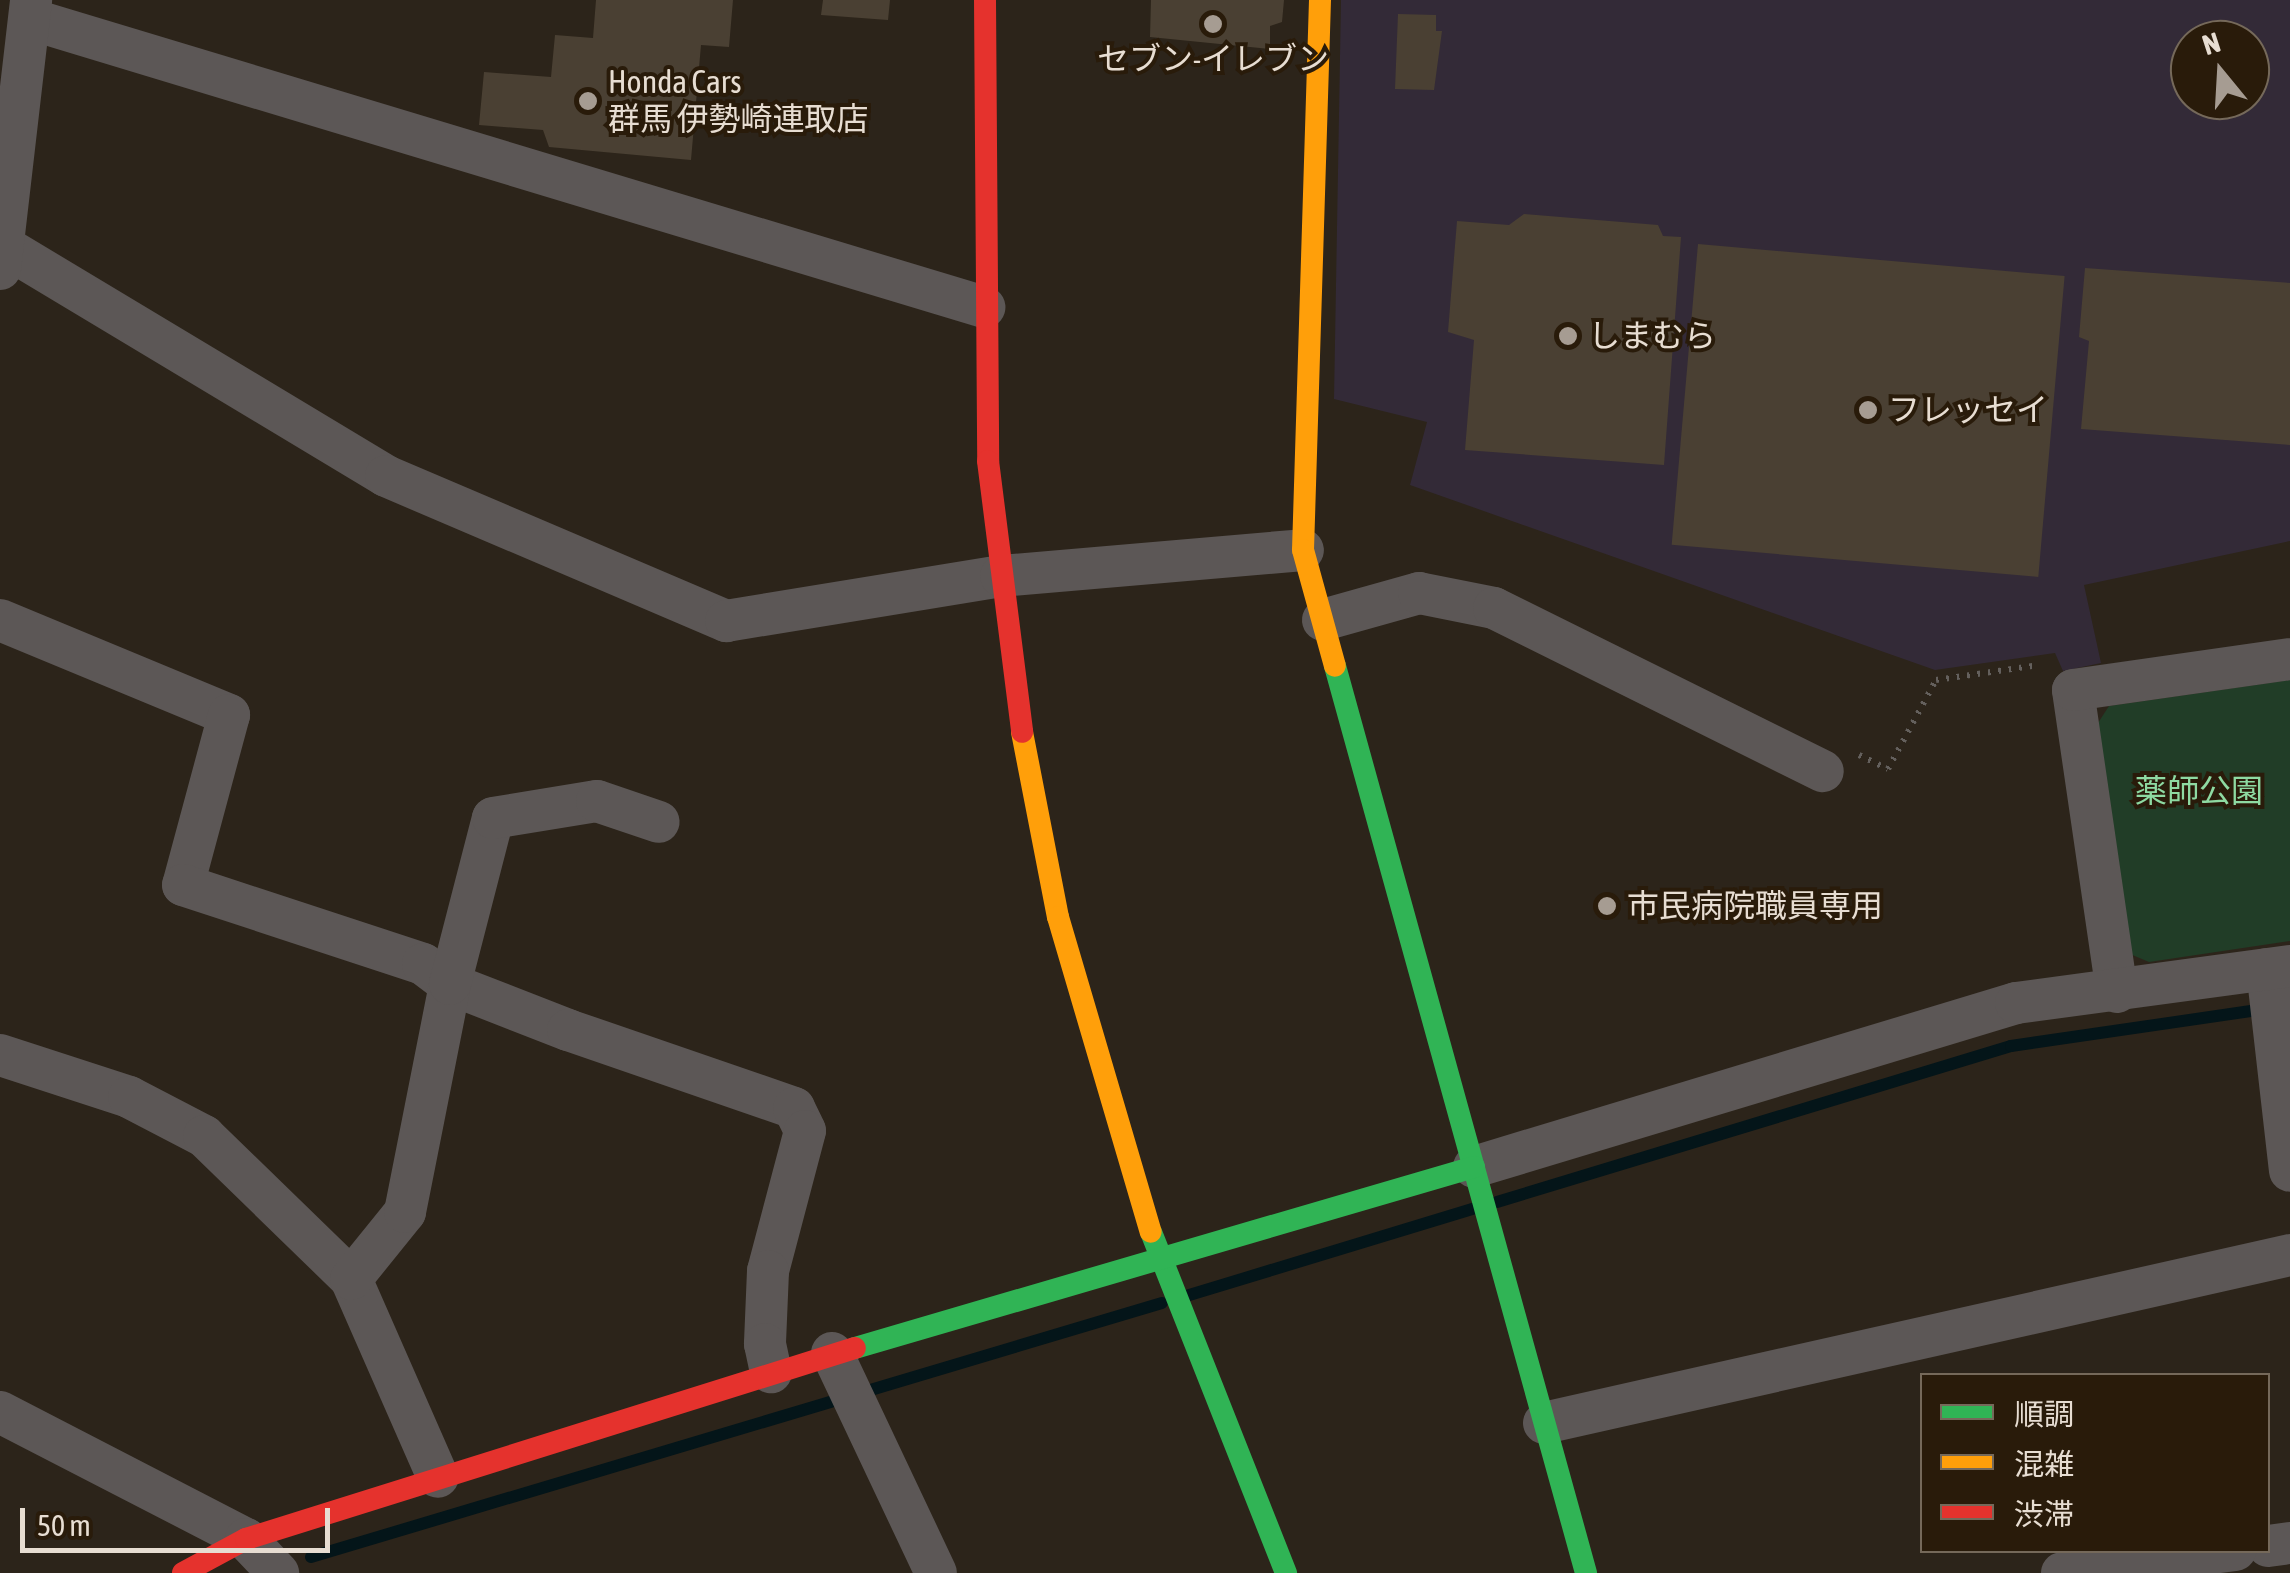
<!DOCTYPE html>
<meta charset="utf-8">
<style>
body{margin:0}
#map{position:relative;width:2290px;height:1573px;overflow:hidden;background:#2c241a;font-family:"Asap Condensed","Noto Sans JP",sans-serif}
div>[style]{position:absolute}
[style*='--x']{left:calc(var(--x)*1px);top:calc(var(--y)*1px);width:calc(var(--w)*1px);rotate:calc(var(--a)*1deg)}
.commercial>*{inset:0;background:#332a37}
.green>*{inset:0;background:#213d27}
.stream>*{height:12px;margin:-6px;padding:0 6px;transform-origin:6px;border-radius:6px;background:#041519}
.building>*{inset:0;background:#4a4033;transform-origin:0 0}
.path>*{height:6px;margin-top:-3px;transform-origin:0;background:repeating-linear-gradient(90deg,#64605d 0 2.5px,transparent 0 10.5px)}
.street>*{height:42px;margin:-21px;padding:0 21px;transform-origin:21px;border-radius:21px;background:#5c5756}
.fast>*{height:22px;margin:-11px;padding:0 11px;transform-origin:11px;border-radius:11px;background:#30b455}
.slow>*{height:22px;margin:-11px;padding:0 11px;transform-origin:11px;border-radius:11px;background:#ff9f0a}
.jam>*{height:22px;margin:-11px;padding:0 11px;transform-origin:11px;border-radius:11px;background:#e5322d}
.dots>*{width:28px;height:28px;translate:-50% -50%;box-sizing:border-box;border:5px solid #291b0a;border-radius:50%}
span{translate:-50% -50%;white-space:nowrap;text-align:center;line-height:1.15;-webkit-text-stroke:8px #291b0a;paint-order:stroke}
.poi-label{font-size:32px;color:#e7ddd2}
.left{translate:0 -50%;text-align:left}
.park-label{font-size:32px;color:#8edaa2}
.legend{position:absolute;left:1920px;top:1373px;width:350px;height:180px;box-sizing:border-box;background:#291b0a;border:2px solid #75695a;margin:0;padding:12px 18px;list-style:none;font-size:30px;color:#e7ddd2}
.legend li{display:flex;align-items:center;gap:20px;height:50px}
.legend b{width:50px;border:2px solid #75695a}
.north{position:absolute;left:2170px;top:20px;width:100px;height:100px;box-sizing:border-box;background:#291b0a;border:2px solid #75695a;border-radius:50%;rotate:342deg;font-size:28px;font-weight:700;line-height:40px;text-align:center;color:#e7ddd2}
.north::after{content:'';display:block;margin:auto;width:35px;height:45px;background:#a69c92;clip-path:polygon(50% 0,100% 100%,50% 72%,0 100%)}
.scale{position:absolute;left:20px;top:1508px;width:310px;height:45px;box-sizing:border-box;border:5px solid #e7ddd2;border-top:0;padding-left:12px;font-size:30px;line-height:35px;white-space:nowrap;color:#e7ddd2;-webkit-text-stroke:8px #291b0a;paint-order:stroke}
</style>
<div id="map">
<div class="commercial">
<div style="clip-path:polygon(evenodd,1341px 0,2290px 0,2290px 541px,2084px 585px,2101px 663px,2063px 671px,2055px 653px,1935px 670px,1410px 485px,1427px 422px,1334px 399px,1341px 0,2190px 40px,2250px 40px,2250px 100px,2190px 100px,2190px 40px)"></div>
</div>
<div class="green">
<div style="clip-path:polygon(2290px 680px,2290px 941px,2149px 962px,2130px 954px,2096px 726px,2109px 706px)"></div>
</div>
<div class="stream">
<div style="--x:1497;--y:1202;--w:537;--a:-16.88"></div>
<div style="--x:2011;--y:1046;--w:258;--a:-8.3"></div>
<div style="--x:1186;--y:1296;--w:300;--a:-16.9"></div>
<div style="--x:311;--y:1557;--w:888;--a:-16.62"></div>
</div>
<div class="building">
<div style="clip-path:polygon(596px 0,733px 0,729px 47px,701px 45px,691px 160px,549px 147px,543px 130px,479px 125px,484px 72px,551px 77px,555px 35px,593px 38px)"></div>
<div style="clip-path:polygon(823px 0,890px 0,888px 20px,821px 15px)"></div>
<div style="clip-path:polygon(1151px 0,1284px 0,1282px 22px,1270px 26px,1270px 49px,1150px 37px)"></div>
<div style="clip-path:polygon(1398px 14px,1436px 15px,1436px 31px,1442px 31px,1434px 90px,1395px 89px)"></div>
<div style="clip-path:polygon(1524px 214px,1658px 225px,1663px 236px,1681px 237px,1664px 465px,1465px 450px,1474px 340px,1448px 332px,1457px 221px,1509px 225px)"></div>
<div style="left:1698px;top:244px;width:368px;height:302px;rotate:5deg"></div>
<div style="clip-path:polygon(2085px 268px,2290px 283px,2290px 445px,2081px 429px,2089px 341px,2079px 337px)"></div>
</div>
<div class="path">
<div style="--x:1859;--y:755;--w:32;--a:26"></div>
<div style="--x:1888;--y:769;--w:101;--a:-61.7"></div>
<div style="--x:1936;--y:680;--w:104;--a:-8.3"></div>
</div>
<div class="street">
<div style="--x:30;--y:19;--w:997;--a:16.8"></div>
<div style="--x:0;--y:244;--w:450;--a:31"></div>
<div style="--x:386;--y:476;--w:370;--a:23.1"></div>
<div style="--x:726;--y:621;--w:279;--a:-9.3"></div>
<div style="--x:1001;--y:576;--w:303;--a:-4.9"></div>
<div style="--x:0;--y:269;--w:271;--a:-83.4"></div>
<div style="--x:0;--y:620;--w:248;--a:22.5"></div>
<div style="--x:229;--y:715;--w:176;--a:105.1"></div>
<div style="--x:183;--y:885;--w:253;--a:18.2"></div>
<div style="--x:423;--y:964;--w:34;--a:37"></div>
<div style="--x:450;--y:984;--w:127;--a:21.3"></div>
<div style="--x:568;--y:1030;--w:239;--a:19"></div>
<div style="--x:794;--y:1108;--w:25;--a:64"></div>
<div style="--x:805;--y:1131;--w:145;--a:104.8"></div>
<div style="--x:768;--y:1271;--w:73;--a:92.4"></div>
<div style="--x:765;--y:1344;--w:29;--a:78"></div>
<div style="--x:1323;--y:620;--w:100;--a:-15.7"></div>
<div style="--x:1419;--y:593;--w:76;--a:11.3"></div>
<div style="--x:1494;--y:608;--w:367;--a:26.4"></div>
<div style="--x:2267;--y:969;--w:203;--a:83.5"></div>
<div style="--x:2117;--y:992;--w:305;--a:-98.3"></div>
<div style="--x:2073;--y:690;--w:219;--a:-8.1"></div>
<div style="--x:0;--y:1055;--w:136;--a:18"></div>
<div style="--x:129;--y:1097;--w:85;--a:27.5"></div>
<div style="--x:204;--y:1136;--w:205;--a:44.2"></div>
<div style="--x:351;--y:1279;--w:216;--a:66.3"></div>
<div style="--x:1474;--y:1167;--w:566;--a:-16.83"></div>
<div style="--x:2016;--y:1003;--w:276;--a:-7.7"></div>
<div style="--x:351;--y:1279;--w:86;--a:-51.1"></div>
<div style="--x:405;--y:1212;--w:232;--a:-78.8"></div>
<div style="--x:450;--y:984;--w:171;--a:-75.5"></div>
<div style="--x:493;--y:818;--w:105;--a:-9.3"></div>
<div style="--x:597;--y:801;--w:65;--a:18.7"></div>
<div style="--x:832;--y:1353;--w:243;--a:64.7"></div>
<div style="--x:0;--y:1412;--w:277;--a:27.3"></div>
<div style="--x:246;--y:1539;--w:47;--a:46.7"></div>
<div style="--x:1544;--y:1423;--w:765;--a:-12.69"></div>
<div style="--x:2268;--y:1546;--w:22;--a:-8"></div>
<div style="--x:2062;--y:1573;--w:175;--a:-7.6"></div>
</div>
<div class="fast">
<div style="--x:1335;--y:666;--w:941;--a:74.53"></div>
<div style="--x:1151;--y:1232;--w:367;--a:68.4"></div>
<div style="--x:855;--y:1348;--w:645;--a:-16.3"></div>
</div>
<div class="slow">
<div style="--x:1320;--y:0;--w:550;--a:91.77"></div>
<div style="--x:1303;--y:550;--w:120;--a:74.6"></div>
<div style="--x:1022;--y:732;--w:188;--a:79"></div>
<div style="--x:1058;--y:917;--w:328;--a:73.6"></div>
</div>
<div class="jam">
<div style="--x:985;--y:0;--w:461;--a:89.6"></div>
<div style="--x:988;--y:461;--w:273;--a:82.8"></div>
<div style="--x:183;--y:1573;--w:72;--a:-28.4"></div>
<div style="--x:246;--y:1539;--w:638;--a:-17.41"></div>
</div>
<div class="dots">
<div style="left:1213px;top:24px;background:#a69c92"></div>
<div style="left:588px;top:101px;background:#a69c92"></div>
<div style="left:1568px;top:336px;background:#a69c92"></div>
<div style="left:1868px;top:410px;background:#a69c92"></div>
<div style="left:1607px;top:906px;background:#a69c92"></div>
</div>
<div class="poi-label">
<span style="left:1213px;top:59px">セブン-イレブン</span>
<span class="left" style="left:608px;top:101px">Honda Cars<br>群馬 伊勢崎連取店</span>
<span class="left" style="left:1588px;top:336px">しまむら</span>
<span class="left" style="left:1888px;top:410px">フレッセイ</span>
<span class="left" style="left:1627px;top:906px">市民病院職員専用</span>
</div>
<div class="park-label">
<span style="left:2199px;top:791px">薬師公園</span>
</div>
<ul class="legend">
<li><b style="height:12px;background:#30b455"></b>順調</li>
<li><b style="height:12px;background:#ff9f0a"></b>混雑</li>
<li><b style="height:12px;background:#e5322d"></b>渋滞</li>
</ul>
<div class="north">N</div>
<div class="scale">50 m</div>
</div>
